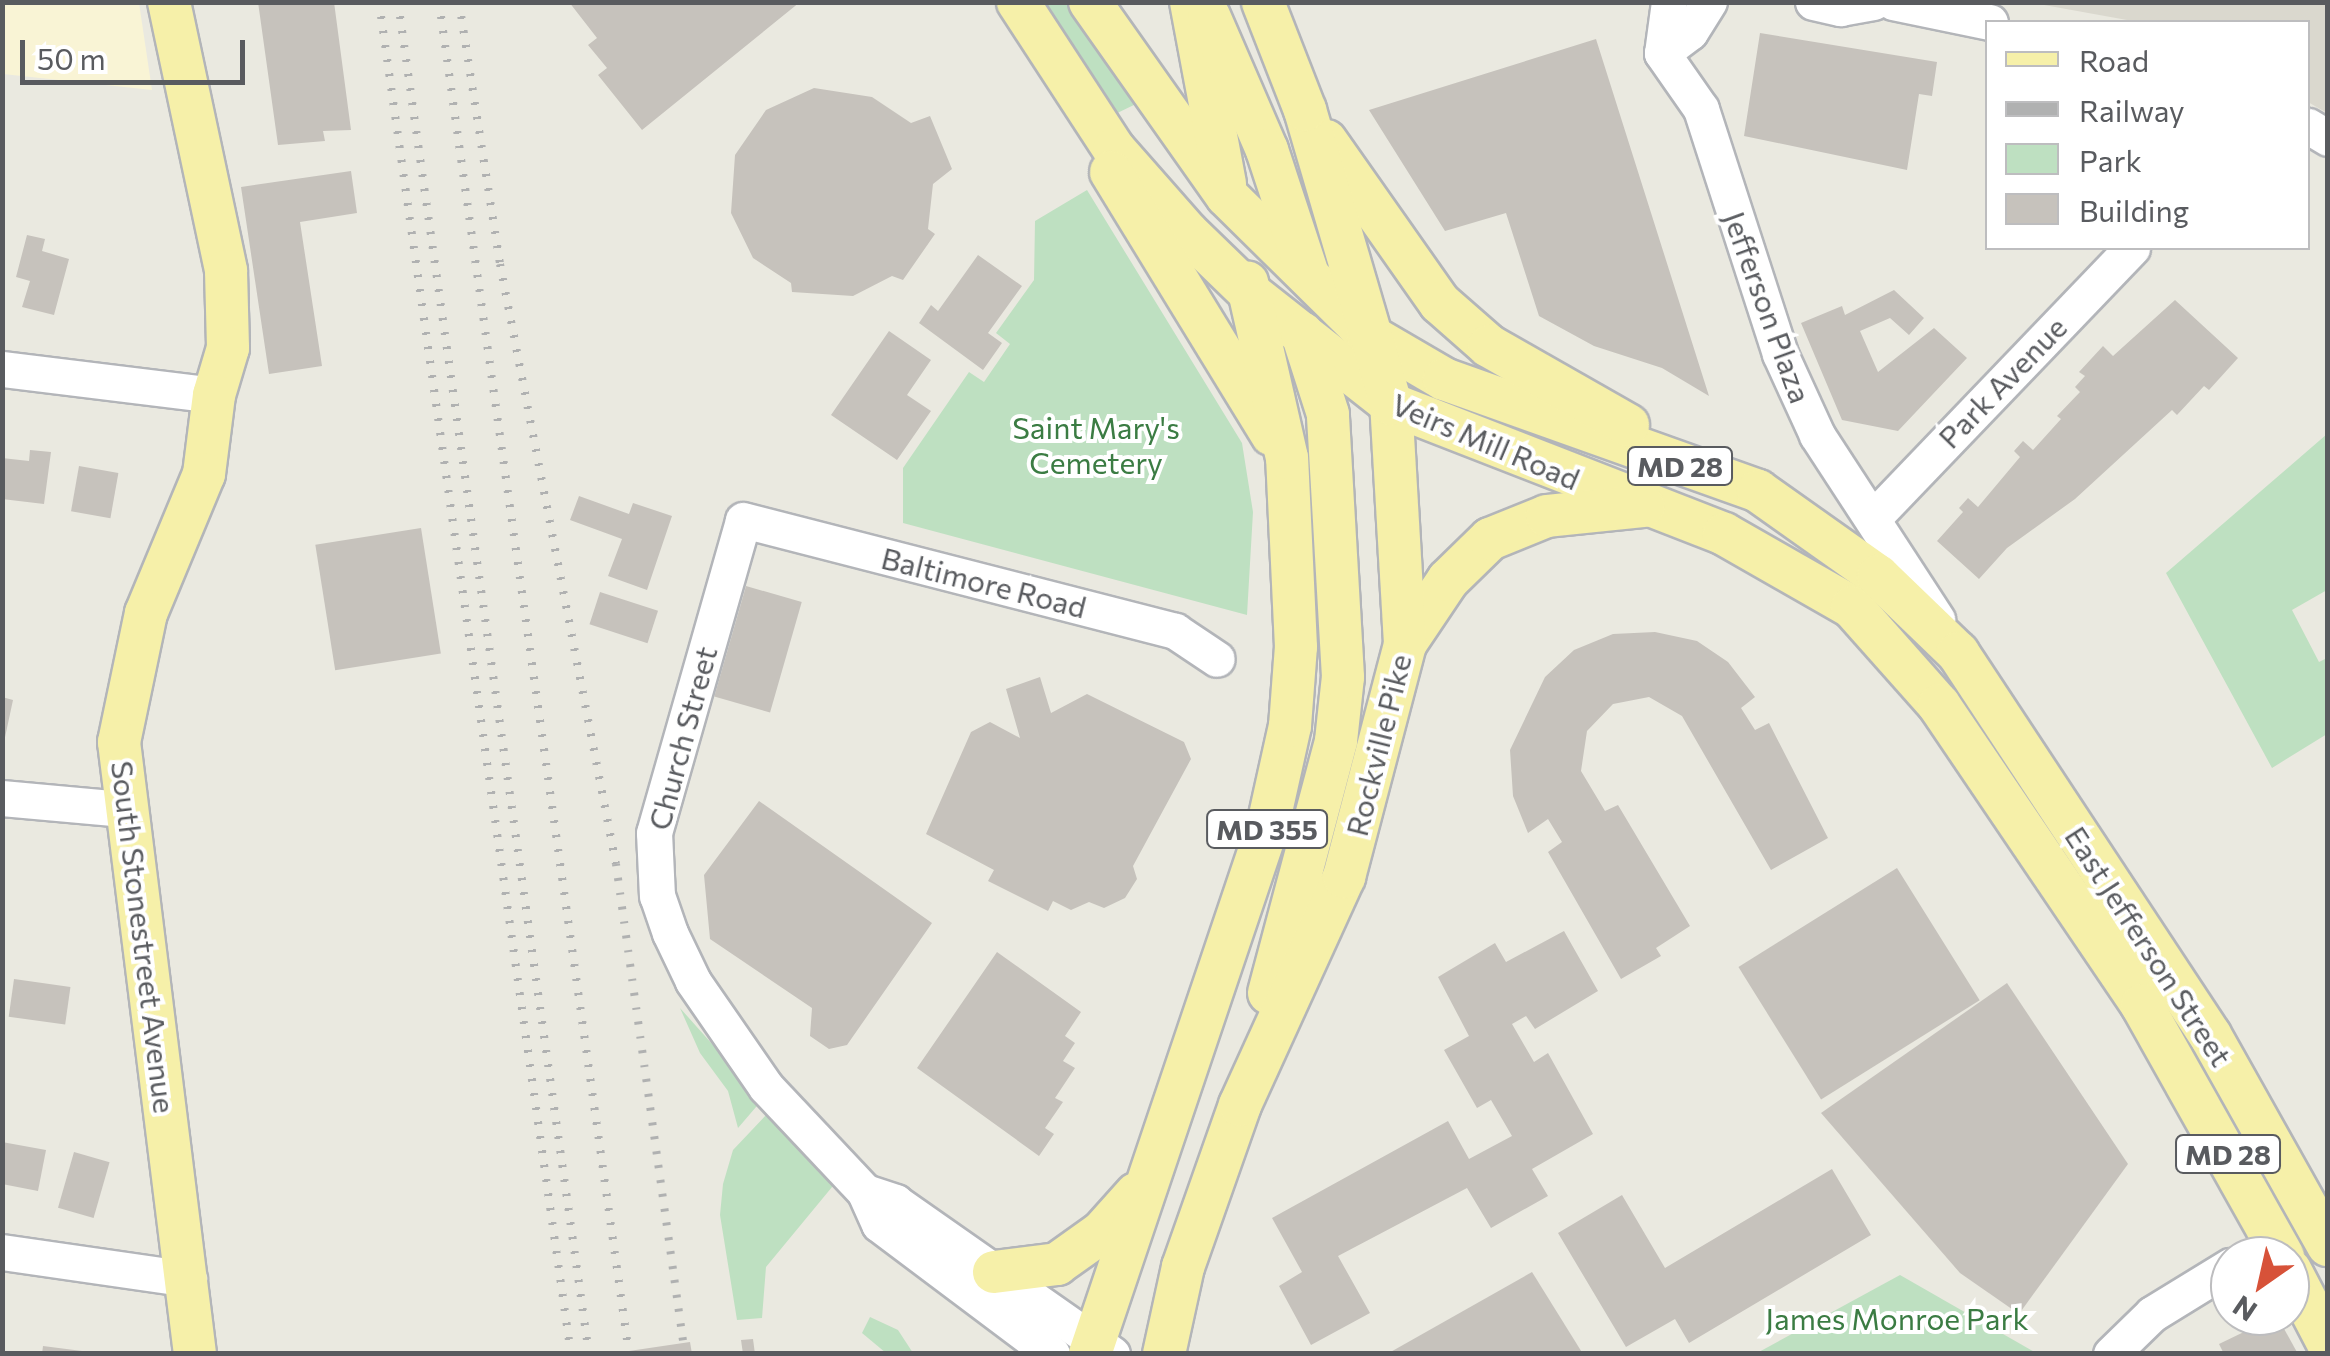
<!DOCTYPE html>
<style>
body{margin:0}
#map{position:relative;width:2330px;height:1356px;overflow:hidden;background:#eae9e0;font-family:Commissioner,sans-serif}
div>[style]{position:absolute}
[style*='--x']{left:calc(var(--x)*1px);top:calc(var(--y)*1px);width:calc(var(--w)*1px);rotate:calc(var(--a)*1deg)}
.commercial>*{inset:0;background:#f9f4d5}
.education>*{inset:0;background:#dad8ce}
.green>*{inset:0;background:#bee0c1}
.building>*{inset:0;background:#c6c2bc;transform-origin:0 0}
.roads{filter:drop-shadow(2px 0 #b3b5b9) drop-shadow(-2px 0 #b3b5b9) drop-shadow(0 2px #b3b5b9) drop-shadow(0 -2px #b3b5b9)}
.minor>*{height:35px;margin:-17.5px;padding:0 17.5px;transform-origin:17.5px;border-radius:17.5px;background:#fff}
.major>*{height:42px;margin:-21px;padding:0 21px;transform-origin:21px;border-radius:21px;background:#f6f0a9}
.rail>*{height:8px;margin-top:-4px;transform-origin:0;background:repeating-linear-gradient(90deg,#b0b1b1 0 2.5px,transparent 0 14.5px)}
span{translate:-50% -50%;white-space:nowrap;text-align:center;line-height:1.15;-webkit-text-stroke:8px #fff;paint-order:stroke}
.shield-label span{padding:2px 8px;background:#fff;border:2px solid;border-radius:8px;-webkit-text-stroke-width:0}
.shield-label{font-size:28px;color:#595b5f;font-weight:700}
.street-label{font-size:30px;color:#595b5f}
.park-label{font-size:30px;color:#3b7c43}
.frame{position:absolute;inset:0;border:5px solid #595b5f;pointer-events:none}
.legend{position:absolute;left:1985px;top:20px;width:325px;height:230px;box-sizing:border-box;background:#fff;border:2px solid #bdbdbf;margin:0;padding:12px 18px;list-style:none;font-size:30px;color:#595b5f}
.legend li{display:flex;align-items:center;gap:20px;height:50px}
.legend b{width:50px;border:2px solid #bdbdbf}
.north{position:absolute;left:2210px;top:1236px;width:100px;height:100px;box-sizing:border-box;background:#fff;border:2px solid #bdbdbf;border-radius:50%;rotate:214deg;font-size:28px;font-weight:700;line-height:40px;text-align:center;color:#595b5f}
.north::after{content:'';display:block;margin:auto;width:35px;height:45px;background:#d75239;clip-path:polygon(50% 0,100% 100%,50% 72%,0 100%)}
.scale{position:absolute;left:20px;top:40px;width:225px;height:45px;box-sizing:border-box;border:5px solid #595b5f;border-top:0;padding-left:12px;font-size:30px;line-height:35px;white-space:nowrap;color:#595b5f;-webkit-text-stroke:8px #fff;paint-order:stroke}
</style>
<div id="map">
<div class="commercial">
<div style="clip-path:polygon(3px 2px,139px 3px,152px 90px,3px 74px)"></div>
</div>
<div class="education">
<div style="clip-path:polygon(2033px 3px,2327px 3px,2327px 113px,2308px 102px,2308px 22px,2138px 22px)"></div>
</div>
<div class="green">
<div style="clip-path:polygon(1032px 3px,1117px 3px,1138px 103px,1109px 117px)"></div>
<div style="clip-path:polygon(1087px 190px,1242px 443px,1253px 512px,1247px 615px,903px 523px,903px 468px,969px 372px,984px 382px,1010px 344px,996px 333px,1034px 280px,1035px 221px)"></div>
<div style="clip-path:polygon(2327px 434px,2327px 590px,2292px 610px,2319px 662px,2327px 658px,2327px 734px,2272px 768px,2166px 573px)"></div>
<div style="clip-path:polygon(680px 1008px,762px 1100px,738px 1128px,728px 1091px,700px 1053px)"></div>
<div style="clip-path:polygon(767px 1114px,837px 1181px,766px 1267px,762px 1318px,737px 1320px,720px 1215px,723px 1184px,733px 1150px)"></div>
<div style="clip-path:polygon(1900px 1275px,2036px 1353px,1757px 1353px)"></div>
<div style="clip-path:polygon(870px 1317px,898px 1330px,913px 1353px,886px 1353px,862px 1333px)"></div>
</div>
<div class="building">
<div style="clip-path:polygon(258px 2px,334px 2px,351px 130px,323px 131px,325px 141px,278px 145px)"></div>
<div style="clip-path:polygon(569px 2px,800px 2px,642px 130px,598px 75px,607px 68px,588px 45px,597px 38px)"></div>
<div style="clip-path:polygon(1760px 33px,1937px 62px,1932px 96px,1919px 94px,1907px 170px,1744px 136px)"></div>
<div style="clip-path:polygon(1596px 39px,1709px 396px,1662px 368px,1594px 346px,1539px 316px,1506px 213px,1445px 231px,1369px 110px)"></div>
<div style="clip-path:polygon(814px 88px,872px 97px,911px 123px,930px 116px,952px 169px,933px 184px,928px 229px,935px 234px,903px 280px,892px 276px,853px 296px,792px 292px,791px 283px,753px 258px,731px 213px,735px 155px,766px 110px)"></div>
<div style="clip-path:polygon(351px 171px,357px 213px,300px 222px,322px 366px,269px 374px,241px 187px)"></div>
<div style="clip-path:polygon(27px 235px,45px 239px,42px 251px,69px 259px,54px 315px,22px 307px,30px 281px,16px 277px)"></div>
<div style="clip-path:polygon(978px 255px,1022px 286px,988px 333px,1002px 343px,983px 370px,919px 323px,931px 305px,938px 311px)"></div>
<div style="clip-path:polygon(1894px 290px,1924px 318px,1909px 335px,1890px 318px,1860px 331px,1878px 372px,1934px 328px,1967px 358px,1898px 431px,1842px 420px,1801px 323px,1842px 306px,1845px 315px)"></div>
<div style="clip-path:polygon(2175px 300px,2238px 358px,2209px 390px,2204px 386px,2177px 415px,2172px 410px,2075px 499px,2007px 548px,1979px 579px,1937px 541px,1963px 512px,1959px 508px,1968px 498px,1978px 507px,2020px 457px,2014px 451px,2023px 441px,2033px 450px,2061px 419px,2057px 416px,2080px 392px,2075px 387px,2085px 376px,2079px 372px,2103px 346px,2113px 356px)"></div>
<div style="clip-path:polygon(889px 331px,931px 360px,907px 395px,931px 411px,897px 460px,831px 415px)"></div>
<div style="clip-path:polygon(30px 450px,51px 452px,44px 504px,2px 499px,2px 458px,29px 461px)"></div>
<div style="left:79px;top:466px;width:40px;height:46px;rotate:10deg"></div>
<div style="clip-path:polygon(579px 496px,629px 514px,633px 503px,672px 516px,647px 590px,608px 576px,622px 539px,570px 520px)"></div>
<div style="left:421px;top:528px;width:127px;height:107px;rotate:81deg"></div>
<div style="left:746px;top:586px;width:58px;height:115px;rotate:16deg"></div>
<div style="left:600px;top:592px;width:61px;height:34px;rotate:18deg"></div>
<div style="clip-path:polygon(1655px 632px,1697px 641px,1728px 662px,1755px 697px,1741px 708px,1755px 730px,1769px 723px,1828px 838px,1771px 870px,1682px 716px,1649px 697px,1613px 704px,1587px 731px,1581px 771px,1605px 811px,1618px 805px,1690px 926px,1656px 948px,1661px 956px,1621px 979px,1548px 852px,1562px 842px,1548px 819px,1528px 833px,1513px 796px,1510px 750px,1545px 677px,1574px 650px,1613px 634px)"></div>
<div style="clip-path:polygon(1040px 677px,1051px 713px,1087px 694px,1184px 742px,1191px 759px,1133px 866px,1137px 879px,1125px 898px,1104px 908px,1089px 902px,1071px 910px,1053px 901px,1048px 911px,988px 881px,994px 870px,926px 834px,971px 732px,990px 722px,1020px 738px,1006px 689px)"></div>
<div style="clip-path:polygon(2px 697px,13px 700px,4px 742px,2px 742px)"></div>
<div style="clip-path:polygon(759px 801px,932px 923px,847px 1045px,829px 1049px,810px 1036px,812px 1008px,710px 939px,704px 875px)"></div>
<div style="left:1897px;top:868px;width:156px;height:187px;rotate:58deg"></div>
<div style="clip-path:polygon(1564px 931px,1598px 991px,1535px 1029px,1526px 1016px,1512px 1024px,1534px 1062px,1548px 1053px,1593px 1134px,1532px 1169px,1548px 1196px,1491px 1228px,1467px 1188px,1338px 1256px,1370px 1313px,1311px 1345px,1279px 1286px,1302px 1272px,1272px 1218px,1448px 1121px,1469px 1159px,1512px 1136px,1491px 1100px,1477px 1108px,1444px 1050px,1469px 1036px,1438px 977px,1495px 943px,1506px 962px)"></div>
<div style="clip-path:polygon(997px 952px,1081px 1012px,1065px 1036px,1075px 1043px,1063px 1061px,1075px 1068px,1055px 1098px,1063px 1102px,1045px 1128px,1054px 1134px,1039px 1156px,917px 1068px)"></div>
<div style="left:14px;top:979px;width:57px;height:38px;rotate:8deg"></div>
<div style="clip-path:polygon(2007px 983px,2128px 1164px,2019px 1314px,1960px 1273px,1821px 1113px)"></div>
<div style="clip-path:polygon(2px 1142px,46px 1150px,38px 1191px,2px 1184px)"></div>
<div style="left:74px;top:1152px;width:37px;height:58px;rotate:16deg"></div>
<div style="clip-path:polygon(1832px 1169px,1871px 1235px,1689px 1343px,1675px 1319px,1626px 1347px,1558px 1233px,1622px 1195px,1665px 1268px)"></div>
<div style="clip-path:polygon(1532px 1272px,1583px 1354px,1387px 1354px)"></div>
<div style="clip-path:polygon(2277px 1316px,2298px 1354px,2224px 1354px,2219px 1344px)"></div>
<div style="clip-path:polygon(753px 1339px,755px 1354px,743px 1354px,741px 1340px)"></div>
<div style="clip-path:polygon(690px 1342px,692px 1354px,629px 1354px,629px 1351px)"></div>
<div style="clip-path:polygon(43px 1346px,82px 1351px,82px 1354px,42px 1354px)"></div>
</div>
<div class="roads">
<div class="minor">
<div style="--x:1669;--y:2;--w:51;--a:97.8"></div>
<div style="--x:1662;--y:53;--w:68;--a:55.1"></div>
<div style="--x:1701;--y:109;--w:257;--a:72.1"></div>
<div style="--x:1780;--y:354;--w:89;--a:65.4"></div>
<div style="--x:1817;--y:435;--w:220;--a:56.9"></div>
<div style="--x:1813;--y:2;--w:28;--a:13"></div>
<div style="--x:1840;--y:8;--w:34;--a:-10"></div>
<div style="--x:1893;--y:2;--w:99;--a:11.7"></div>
<div style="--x:1662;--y:53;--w:35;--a:-37"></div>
<div style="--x:1690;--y:32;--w:36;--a:-58"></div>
<div style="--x:2308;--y:126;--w:23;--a:31"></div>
<div style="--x:2;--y:369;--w:214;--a:7"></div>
<div style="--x:1874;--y:517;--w:373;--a:-46.2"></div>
<div style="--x:2;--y:798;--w:122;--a:5.2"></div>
<div style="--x:865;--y:1192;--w:32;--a:18"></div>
<div style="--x:895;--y:1202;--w:265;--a:35"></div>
<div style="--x:2;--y:1252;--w:189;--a:8.2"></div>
<div style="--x:1052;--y:1354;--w:216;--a:-143.1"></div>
<div style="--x:879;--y:1224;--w:35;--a:-114"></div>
<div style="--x:865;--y:1192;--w:144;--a:-133.3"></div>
<div style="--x:766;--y:1087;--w:129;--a:-124.6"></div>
<div style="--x:693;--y:981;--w:53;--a:-115.6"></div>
<div style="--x:670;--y:933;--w:39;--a:-109"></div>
<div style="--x:657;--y:896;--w:63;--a:-92.7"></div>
<div style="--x:654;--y:833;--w:325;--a:-74.1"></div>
<div style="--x:743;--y:520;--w:446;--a:14.4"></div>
<div style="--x:1175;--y:631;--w:50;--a:33.7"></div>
<div style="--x:2111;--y:1354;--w:57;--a:-44.3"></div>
<div style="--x:2152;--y:1314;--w:92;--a:-31.6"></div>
</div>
<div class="major">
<div style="--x:169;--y:2;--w:275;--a:78"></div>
<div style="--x:226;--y:271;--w:77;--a:88.5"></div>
<div style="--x:228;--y:348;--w:49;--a:106.6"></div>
<div style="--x:214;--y:395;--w:80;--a:97.2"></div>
<div style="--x:204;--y:474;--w:151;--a:112.6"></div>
<div style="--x:146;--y:613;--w:132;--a:101.8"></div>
<div style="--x:119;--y:742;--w:617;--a:82.92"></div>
<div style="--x:1018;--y:2;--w:176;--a:56.9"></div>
<div style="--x:1114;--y:149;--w:111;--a:48.7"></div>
<div style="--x:1187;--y:232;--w:88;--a:44.1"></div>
<div style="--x:1250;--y:293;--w:179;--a:38.2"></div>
<div style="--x:1391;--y:404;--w:357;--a:21.3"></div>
<div style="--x:1724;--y:534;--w:147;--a:29.7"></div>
<div style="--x:1852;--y:607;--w:131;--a:48.4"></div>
<div style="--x:1939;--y:705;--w:362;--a:55.9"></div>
<div style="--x:2142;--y:1005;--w:288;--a:60.7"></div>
<div style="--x:1090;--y:2;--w:237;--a:54.8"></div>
<div style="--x:1227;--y:196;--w:197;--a:44.6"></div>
<div style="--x:1367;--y:334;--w:89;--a:30.3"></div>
<div style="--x:1444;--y:379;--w:333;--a:19.6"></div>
<div style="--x:1758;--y:491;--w:147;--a:35.3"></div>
<div style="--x:1878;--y:576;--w:111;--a:43.9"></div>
<div style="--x:1958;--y:653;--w:458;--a:56.6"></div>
<div style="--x:2210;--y:1035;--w:241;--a:60.7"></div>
<div style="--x:1191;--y:2;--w:185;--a:79.4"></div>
<div style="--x:1209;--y:16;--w:146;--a:66.6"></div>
<div style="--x:1267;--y:150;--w:128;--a:71.8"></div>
<div style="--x:1326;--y:141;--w:198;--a:54.9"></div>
<div style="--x:1440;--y:303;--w:65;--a:41.3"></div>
<div style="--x:1489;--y:346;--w:160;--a:29.6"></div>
<div style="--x:1111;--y:172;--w:308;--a:58.5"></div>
<div style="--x:1405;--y:644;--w:77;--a:-56.1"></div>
<div style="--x:1448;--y:580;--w:59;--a:-44.3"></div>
<div style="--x:1490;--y:539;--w:61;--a:-22"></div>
<div style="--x:1547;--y:516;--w:97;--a:-5.9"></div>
<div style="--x:1269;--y:993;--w:261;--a:-75.1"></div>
<div style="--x:1336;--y:741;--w:64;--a:-83.8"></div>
<div style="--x:1343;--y:677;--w:263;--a:-93.3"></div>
<div style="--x:1328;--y:414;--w:85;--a:-107.8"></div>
<div style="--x:2290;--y:1270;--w:82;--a:62.5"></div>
<div style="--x:994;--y:1272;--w:64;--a:-7.2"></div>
<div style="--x:1057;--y:1264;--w:55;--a:-35.4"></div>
<div style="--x:1102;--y:1232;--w:51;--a:-48.2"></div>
<div style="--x:1090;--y:1354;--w:558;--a:-71.4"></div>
<div style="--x:1268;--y:825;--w:101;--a:-77.5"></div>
<div style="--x:1290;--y:726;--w:79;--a:-85.7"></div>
<div style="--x:1296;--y:647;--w:189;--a:-92.7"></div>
<div style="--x:1287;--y:458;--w:180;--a:-102.8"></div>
<div style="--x:1164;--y:1354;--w:89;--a:-77.7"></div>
<div style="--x:1183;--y:1267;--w:172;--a:-70.6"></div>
<div style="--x:1240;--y:1105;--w:251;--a:-65.5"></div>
<div style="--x:1344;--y:877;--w:241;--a:-75.3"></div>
<div style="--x:1405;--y:644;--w:240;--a:-93.3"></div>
<div style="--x:1391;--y:404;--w:306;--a:-106.3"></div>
<div style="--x:1305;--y:110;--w:116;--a:-111.3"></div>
</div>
</div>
<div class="rail">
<div style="--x:379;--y:2;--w:1366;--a:81.92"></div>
<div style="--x:398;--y:2;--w:1365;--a:81.96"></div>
<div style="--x:439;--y:2;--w:1365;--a:82"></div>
<div style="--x:459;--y:2;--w:265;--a:81.1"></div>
<div style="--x:500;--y:264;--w:611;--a:79.06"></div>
<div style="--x:616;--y:864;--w:495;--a:82"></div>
</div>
<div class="shield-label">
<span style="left:1680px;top:466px">MD 28</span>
<span style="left:1267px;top:829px">MD 355</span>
<span style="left:2228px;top:1154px">MD 28</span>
</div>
<div class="street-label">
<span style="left:1768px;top:307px;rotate:70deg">Jefferson Plaza</span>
<span style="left:2002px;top:382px;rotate:-46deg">Park Avenue</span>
<span style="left:1486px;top:441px;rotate:23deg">Veirs Mill Road</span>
<span style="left:984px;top:582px;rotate:14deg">Baltimore Road</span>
<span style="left:682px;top:738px;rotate:-75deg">Church Street</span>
<span style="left:1378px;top:745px;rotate:-76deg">Rockville Pike</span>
<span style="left:144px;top:937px;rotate:83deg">South Stonestreet Avenue</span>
<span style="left:2149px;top:946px;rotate:57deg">East Jefferson Street</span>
</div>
<div class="park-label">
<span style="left:1096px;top:444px">Saint Mary's<br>Cemetery</span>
<span style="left:1897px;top:1318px">James Monroe Park</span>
</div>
<div class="frame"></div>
<ul class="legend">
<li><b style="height:12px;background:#f6f0a9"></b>Road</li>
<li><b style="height:12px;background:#b0b1b1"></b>Railway</li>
<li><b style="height:28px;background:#bee0c1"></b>Park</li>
<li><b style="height:28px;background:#c6c2bc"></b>Building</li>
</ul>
<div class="north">N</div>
<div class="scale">50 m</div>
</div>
